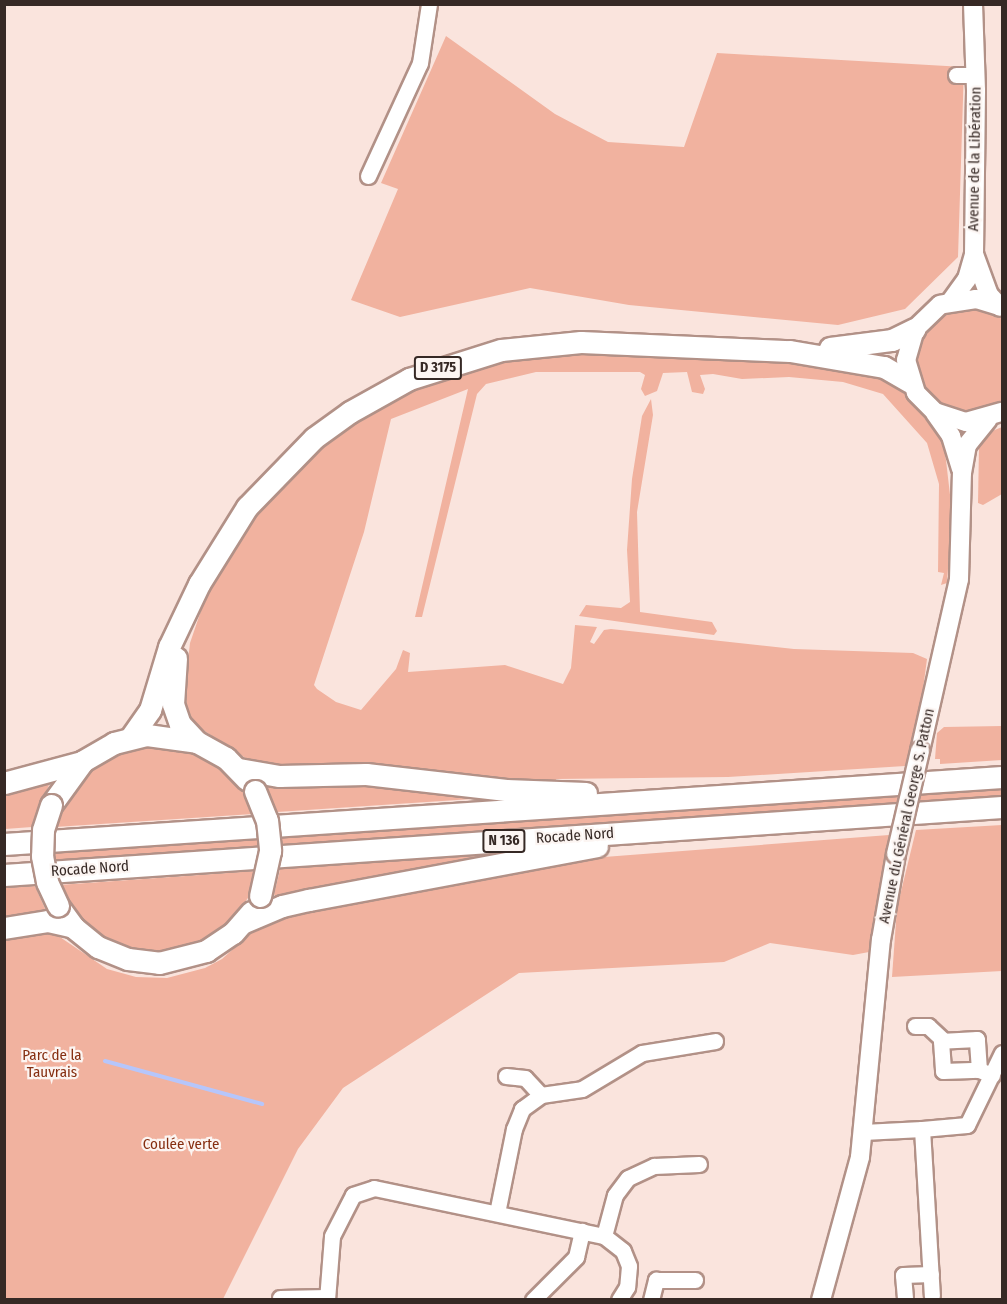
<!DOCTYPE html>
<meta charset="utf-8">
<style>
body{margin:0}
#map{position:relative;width:1007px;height:1304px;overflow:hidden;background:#fae4dd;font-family:"Fira Sans Condensed",sans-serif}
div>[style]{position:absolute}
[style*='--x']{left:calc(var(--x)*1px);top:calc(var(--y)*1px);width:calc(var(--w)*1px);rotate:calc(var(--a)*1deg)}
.green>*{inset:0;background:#f1b29f}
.stream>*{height:4px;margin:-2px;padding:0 2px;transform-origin:2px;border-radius:2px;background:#b6c6fb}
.roads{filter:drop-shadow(2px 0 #b29187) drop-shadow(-2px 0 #b29187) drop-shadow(0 2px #b29187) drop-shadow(0 -2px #b29187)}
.minor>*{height:15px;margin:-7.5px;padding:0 7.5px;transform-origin:7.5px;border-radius:7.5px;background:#fff}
.major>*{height:18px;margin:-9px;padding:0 9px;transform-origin:9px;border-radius:9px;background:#fff}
.highway>*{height:21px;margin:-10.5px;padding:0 10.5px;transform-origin:10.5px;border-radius:10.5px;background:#fff}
.bridges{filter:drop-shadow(2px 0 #b29187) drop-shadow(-2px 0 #b29187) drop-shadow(0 2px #b29187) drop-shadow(0 -2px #b29187)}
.major-bridge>*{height:18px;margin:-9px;padding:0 9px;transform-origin:9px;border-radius:9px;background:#fff}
.highway-bridge>*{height:21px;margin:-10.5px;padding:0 10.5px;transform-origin:10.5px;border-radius:10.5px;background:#fff}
span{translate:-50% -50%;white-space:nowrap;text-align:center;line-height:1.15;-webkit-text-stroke:4.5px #fcf5f2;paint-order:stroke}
.shield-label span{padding:2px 4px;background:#fcf5f2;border:2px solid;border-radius:4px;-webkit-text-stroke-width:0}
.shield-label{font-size:14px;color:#362925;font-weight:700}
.street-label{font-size:15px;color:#362925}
.park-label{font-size:15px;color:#862f11}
.frame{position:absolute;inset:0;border:6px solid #362925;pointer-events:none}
</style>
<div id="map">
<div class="green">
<div style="clip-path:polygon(446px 36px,555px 114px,608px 142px,684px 147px,717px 53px,964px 67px,958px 257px,905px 309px,838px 325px,629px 305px,530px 288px,400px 317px,351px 300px,398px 189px,381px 183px)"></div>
<div style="clip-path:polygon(968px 306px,1002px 318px,1002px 401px,971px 413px,936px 401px,924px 388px,916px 361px,922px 334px,941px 314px)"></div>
<div style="clip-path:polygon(566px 353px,809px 362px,890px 375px,903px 387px,944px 443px,952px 512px,947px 583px,941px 585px,944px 573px,938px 572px,939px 484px,927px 443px,883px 394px,843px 382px,789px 377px,742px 379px,713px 374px,700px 375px,705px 389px,703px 394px,692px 392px,687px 372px,663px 373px,657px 391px,645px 396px,641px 389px,645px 375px,640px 372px,536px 372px,486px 384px,477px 394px,422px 617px,415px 617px,468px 389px,391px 419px,364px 532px,314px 685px,317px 689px,336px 702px,361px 710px,396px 669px,403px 650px,410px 653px,408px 672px,505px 665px,563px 684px,571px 668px,575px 625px,597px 627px,590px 642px,594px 644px,604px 630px,611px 629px,794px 649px,913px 653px,927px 659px,919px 719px,905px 766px,728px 777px,556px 779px,555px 785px,363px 766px,266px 766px,256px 765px,188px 720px,185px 686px,190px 643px,206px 596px,236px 544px,271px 496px,314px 453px,370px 411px,427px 384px,498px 362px)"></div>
<div style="clip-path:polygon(651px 399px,653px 415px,637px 512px,640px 612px,712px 622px,717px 631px,714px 635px,579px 616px,586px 605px,621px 608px,630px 602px,627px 550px,632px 479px,642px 416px)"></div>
<div style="clip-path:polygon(1002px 427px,1002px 494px,983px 505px,978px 503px,979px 447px,985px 434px)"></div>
<div style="clip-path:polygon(1002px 726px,1002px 760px,940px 764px,940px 759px,935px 759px,937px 733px,944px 727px)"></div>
<div style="clip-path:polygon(150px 745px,199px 753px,213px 761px,239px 783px,253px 814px,55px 827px,60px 809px,84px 773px,111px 754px)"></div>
<div style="clip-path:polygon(331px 779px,487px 798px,277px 812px,265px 787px,266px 783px)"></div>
<div style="clip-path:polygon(51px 780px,32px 827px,5px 829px,5px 789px)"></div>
<div style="clip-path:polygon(1002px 786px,1002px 798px,54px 862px,53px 856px,53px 850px)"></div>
<div style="clip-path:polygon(1002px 825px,1002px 971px,892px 977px,897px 908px,916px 830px)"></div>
<div style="clip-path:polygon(889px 835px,869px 952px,853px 955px,770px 943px,724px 962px,519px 973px,343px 1088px,298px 1149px,223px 1299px,5px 1299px,5px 940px,54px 933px,107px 969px,136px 977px,167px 978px,205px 968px,222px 959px,261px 924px,279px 915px,591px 858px)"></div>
<div style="clip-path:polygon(495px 855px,276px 898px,274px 894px,281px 866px)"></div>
<div style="clip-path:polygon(256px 871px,250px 895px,231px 922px,199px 944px,156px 954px,106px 941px,86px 927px,71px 909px,59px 885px)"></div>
<div style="clip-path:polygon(35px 886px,46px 911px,5px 921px,5px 888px)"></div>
</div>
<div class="stream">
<div style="--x:105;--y:1061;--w:163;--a:15.3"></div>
</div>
<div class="roads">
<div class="minor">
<div style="--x:956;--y:75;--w:20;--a:0"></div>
<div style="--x:368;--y:176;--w:124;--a:-65.3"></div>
<div style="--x:420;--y:63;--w:60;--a:-81.3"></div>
<div style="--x:915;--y:1026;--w:13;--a:0"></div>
<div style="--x:928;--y:1026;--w:22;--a:43"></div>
<div style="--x:979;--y:1070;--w:31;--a:-94"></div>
<div style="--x:977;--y:1039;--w:36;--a:177"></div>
<div style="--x:941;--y:1041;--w:30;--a:86"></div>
<div style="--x:943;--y:1071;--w:36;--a:-2"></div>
<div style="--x:979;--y:1070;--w:14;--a:21"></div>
<div style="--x:506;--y:1076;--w:19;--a:6"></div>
<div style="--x:525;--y:1078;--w:23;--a:47"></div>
<div style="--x:922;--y:1129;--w:45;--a:-5.1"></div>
<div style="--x:967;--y:1125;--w:80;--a:-64.1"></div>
<div style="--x:863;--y:1132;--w:59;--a:-2.9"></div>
<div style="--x:922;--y:1129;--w:167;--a:86.6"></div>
<div style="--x:497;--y:1213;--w:86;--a:-78.6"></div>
<div style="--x:514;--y:1129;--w:22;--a:-68"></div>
<div style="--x:522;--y:1109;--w:24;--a:-36"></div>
<div style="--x:541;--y:1095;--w:41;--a:-8.3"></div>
<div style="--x:582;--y:1089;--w:70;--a:-31"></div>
<div style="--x:642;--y:1053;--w:74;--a:-9.3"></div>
<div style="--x:604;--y:1236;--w:42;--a:-75"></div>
<div style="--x:615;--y:1195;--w:21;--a:-53"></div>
<div style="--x:628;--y:1178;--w:29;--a:-25"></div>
<div style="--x:654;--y:1166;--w:45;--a:-2.5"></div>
<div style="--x:280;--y:1298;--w:47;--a:-1.2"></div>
<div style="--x:905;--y:1298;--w:23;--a:-95"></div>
<div style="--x:903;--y:1275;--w:28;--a:-2"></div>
<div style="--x:327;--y:1300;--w:64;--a:-85.5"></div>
<div style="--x:332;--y:1236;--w:46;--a:-62.9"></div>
<div style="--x:353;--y:1195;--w:22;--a:-18"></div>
<div style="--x:374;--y:1188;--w:235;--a:11.8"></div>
<div style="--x:604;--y:1236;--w:24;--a:38"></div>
<div style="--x:623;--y:1251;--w:16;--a:68"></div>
<div style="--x:629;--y:1266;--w:21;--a:95"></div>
<div style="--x:627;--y:1287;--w:15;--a:122"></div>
<div style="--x:533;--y:1300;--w:61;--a:-45"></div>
<div style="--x:576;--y:1257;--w:27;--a:-77"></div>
<div style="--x:651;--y:1300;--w:21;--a:-76"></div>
<div style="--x:656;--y:1280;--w:39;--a:0"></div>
</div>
<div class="major">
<div style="--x:973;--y:4;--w:87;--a:88"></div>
<div style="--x:976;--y:91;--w:163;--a:90.7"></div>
<div style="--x:974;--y:254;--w:44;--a:69.9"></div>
<div style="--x:989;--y:295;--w:16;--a:47"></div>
<div style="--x:951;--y:301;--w:27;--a:-54"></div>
<div style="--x:967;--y:279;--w:26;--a:-74"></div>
<div style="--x:999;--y:306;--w:24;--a:-163"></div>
<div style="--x:976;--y:299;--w:36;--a:171"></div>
<div style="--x:940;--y:305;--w:35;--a:136"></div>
<div style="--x:915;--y:329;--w:32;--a:106"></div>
<div style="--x:906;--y:360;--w:34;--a:73"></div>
<div style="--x:916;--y:393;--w:27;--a:45"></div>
<div style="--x:935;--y:412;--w:33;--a:18"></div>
<div style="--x:966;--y:422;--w:37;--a:-16"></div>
<div style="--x:935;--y:413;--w:28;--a:55"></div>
<div style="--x:951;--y:436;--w:34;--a:73"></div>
<div style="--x:920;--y:751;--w:176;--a:-77.2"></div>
<div style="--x:959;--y:579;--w:106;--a:-88.4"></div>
<div style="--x:962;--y:473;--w:28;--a:-80"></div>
<div style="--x:967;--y:445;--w:33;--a:-51"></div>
<div style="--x:821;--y:1300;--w:148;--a:-74.7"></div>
<div style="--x:860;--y:1157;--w:218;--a:-84.5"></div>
<div style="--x:881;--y:940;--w:87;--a:-80.1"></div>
</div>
<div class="highway">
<div style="--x:830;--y:348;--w:63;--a:-7.4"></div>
<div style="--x:892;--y:340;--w:25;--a:-26"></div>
<div style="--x:176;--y:658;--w:46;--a:93.7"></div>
<div style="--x:173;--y:704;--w:21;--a:71"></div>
<div style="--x:180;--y:724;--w:25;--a:47"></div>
<div style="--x:131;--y:737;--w:33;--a:-55"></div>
<div style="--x:150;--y:710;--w:66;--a:-73.2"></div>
<div style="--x:169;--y:647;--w:70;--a:-64.5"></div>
<div style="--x:199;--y:584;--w:91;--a:-58.1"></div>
<div style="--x:247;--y:507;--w:96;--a:-45.8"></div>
<div style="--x:314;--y:438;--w:44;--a:-35.8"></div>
<div style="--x:350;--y:412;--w:68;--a:-29.2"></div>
<div style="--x:409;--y:379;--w:96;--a:-17.5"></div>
<div style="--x:501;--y:350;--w:80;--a:-5.7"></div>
<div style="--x:581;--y:342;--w:209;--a:2.5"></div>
<div style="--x:790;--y:351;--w:95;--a:9.7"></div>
<div style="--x:884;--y:367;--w:30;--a:30"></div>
<div style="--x:239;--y:769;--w:41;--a:9.9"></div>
<div style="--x:279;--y:776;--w:87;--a:-1.3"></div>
<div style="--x:366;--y:774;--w:141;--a:6.5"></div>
<div style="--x:506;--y:790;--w:80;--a:2.1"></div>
<div style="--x:4;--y:783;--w:81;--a:-15.1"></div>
<div style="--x:51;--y:805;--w:54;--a:-54"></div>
<div style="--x:83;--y:761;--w:36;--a:-30"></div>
<div style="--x:114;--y:743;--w:34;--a:-14"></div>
<div style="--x:147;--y:735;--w:50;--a:8"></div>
<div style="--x:197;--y:742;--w:33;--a:29"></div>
<div style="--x:226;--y:758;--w:30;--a:46"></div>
<div style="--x:4;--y:844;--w:1000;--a:-3.84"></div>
<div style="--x:4;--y:875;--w:1000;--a:-3.9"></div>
<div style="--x:58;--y:906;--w:26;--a:54"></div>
<div style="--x:73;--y:927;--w:32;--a:39"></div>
<div style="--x:98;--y:947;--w:32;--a:22"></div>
<div style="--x:128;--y:959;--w:31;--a:7"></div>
<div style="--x:159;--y:963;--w:49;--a:-14.3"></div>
<div style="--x:206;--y:951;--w:32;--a:-34"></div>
<div style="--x:233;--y:933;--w:28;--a:-49"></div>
<div style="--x:244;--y:922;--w:41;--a:-22.8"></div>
<div style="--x:282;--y:906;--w:28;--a:-13"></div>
<div style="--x:309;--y:900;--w:293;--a:-10.6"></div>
<div style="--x:4;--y:928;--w:45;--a:-9"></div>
<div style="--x:48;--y:921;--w:26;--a:13"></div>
</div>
</div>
<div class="bridges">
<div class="major-bridge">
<div style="--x:896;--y:854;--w:106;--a:-76.9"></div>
</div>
<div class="highway-bridge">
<div style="--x:255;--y:791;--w:31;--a:68"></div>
<div style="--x:267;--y:820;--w:31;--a:84"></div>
<div style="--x:270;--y:851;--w:46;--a:102.5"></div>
<div style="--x:51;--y:805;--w:26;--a:108"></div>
<div style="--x:43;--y:830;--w:26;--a:92"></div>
<div style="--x:42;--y:856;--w:26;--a:79"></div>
<div style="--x:47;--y:882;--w:26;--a:65"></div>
</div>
</div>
<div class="shield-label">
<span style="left:438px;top:368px">D 3175</span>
<span style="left:504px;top:841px">N 136</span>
</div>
<div class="street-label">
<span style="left:975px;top:159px;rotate:-89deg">Avenue de la Libération</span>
<span style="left:907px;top:816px;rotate:-78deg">Avenue du Général George S. Patton</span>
<span style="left:575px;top:836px;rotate:-4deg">Rocade Nord</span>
<span style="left:90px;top:869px;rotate:-4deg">Rocade Nord</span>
</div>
<div class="park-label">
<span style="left:52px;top:1064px">Parc de la<br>Tauvrais</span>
<span style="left:181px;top:1145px">Coulée verte</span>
</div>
<div class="frame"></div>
</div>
